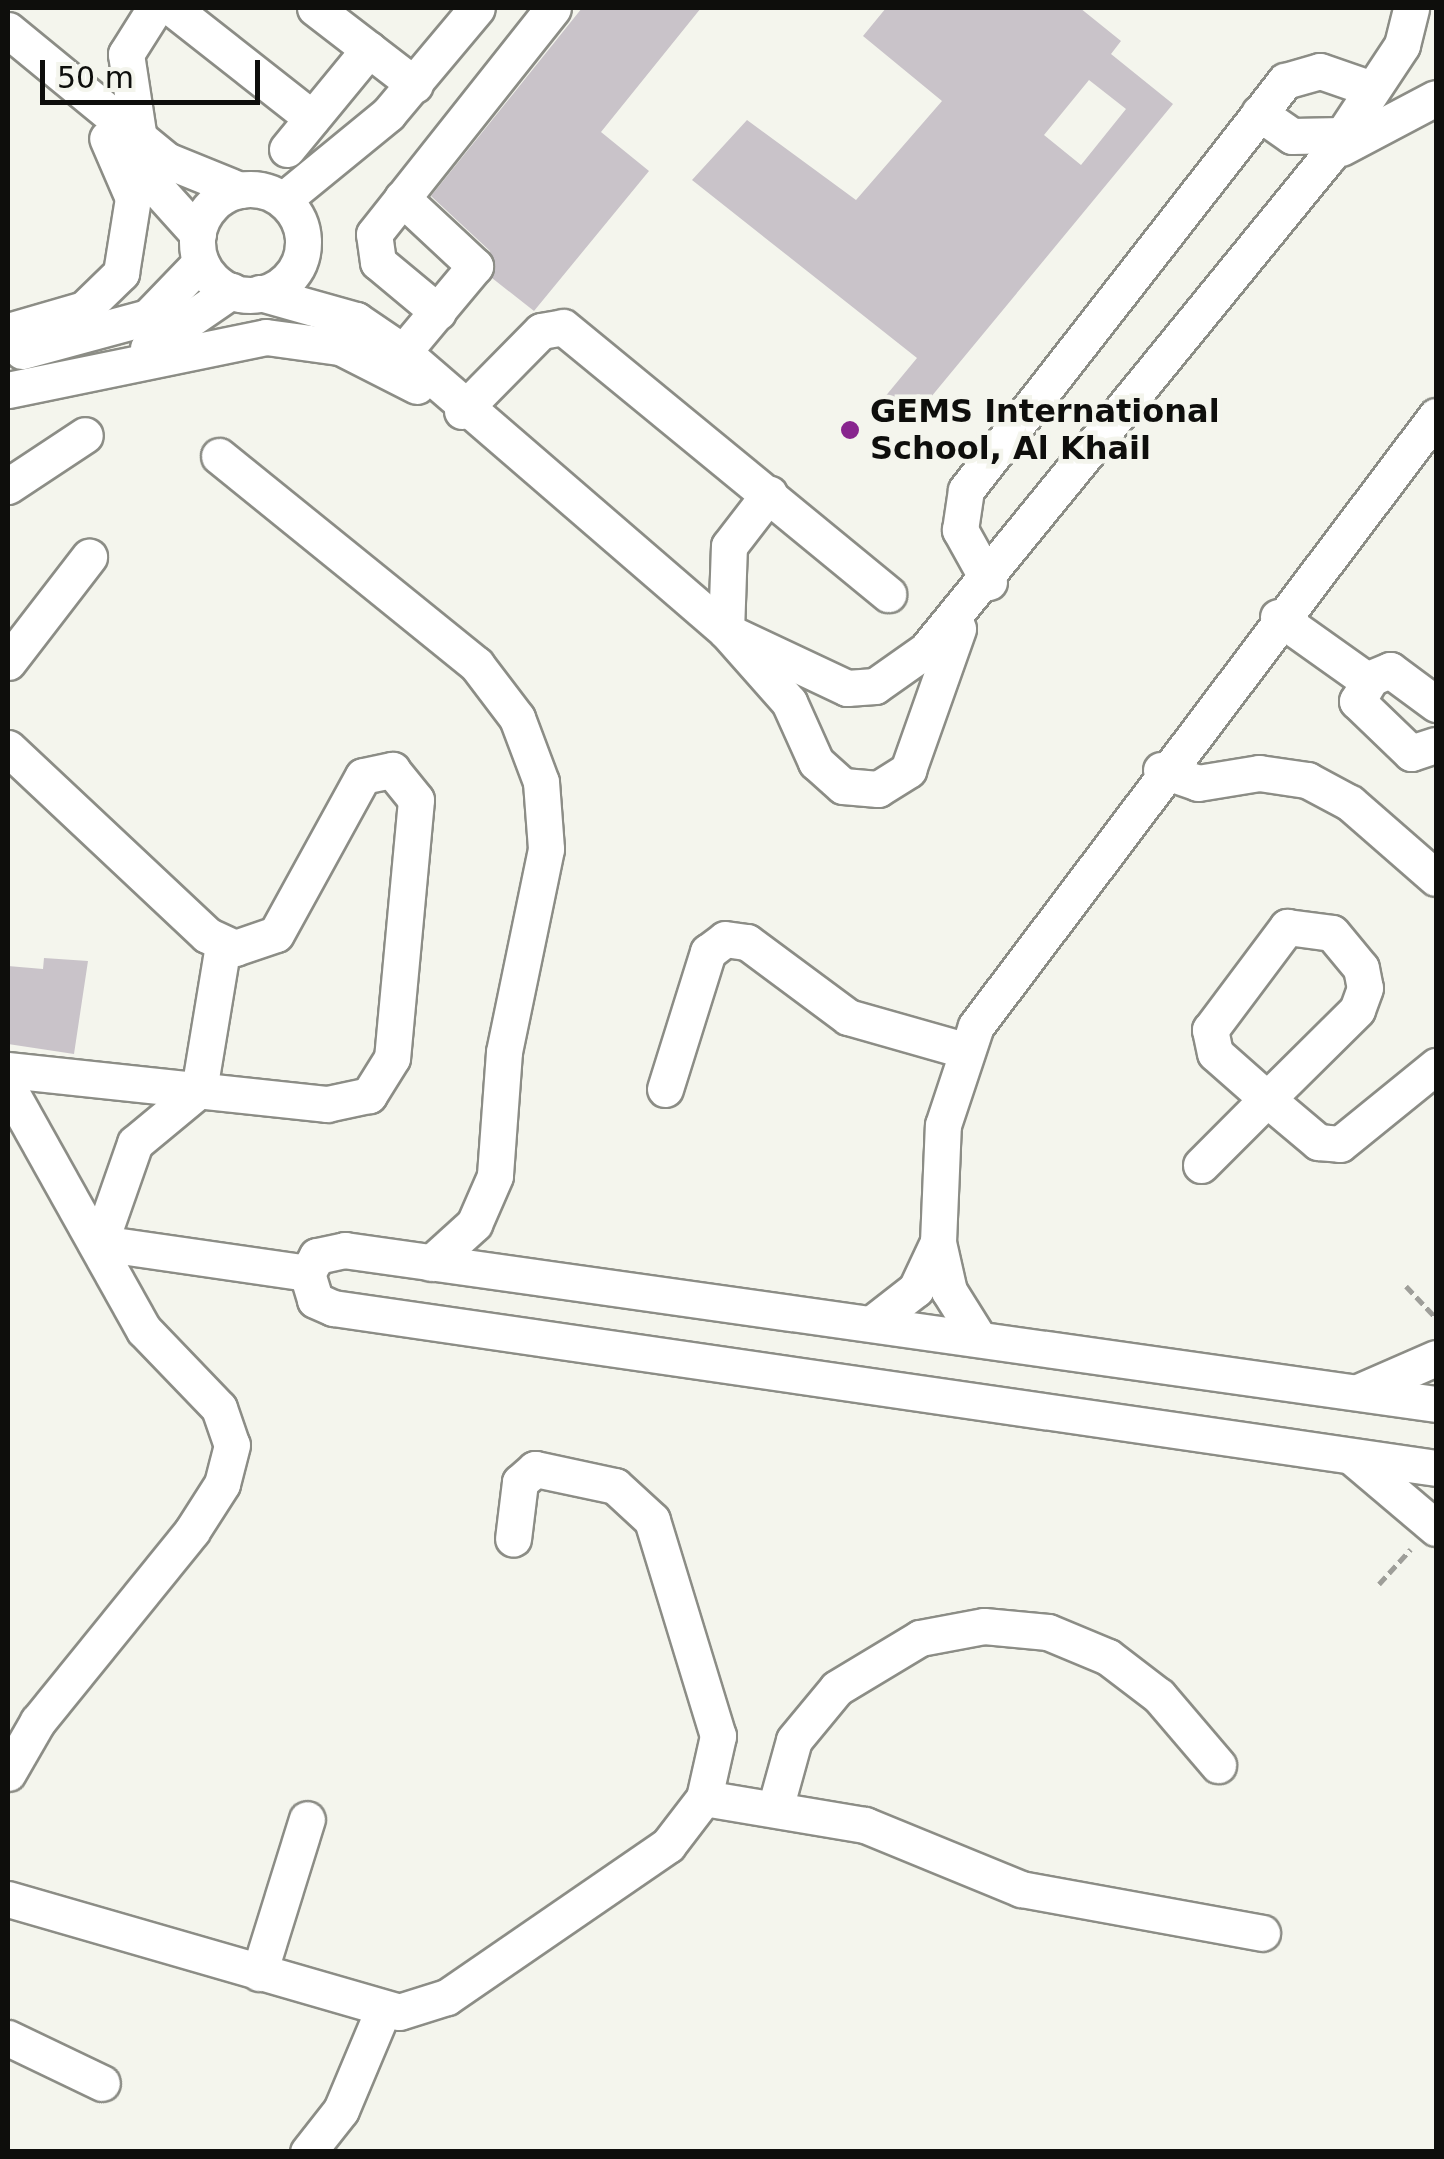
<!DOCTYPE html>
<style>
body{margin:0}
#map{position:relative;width:1444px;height:2159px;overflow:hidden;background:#f4f5ed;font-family:"DejaVu Sans",sans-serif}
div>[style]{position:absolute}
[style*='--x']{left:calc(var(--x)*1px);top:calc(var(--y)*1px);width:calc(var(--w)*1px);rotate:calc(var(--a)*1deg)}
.building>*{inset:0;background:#c9c3c9}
.path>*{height:5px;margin-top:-2.5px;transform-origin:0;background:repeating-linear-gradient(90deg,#9e9e99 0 10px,transparent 0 15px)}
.roads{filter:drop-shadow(2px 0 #8c8d86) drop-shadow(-2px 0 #8c8d86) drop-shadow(0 2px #8c8d86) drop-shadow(0 -2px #8c8d86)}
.minor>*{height:35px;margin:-17.5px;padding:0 17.5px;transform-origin:17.5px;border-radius:17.5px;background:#fff}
.minor>.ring{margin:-17.5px;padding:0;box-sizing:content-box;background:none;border:35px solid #fff;border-radius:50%}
.dots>*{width:28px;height:28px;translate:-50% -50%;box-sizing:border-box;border:5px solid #f4f5ed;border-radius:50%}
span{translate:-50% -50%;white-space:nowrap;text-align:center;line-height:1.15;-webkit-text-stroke:9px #f4f5ed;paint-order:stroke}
.poi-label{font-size:32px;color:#0e0e0c;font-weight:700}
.left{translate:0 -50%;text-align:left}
.frame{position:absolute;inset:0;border:10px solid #0e0e0c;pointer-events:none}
.scale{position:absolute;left:40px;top:60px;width:220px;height:45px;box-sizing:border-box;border:5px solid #0e0e0c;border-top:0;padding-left:12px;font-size:30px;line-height:35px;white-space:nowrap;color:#0e0e0c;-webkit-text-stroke:8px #f4f5ed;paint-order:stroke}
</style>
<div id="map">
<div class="building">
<div style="clip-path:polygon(582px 8px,701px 8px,601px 132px,649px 171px,534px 311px,492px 278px,490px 251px,431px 196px)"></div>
<div style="clip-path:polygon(evenodd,886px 8px,1080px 8px,1121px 41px,1111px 54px,1173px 104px,907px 426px,879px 404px,917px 358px,692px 180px,747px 120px,856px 200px,942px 101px,863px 36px,886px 8px,1089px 80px,1126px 109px,1081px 165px,1044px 135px,1089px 80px)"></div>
<div style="clip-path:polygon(44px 958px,88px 961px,74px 1054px,8px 1044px,8px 966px,43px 969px)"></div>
</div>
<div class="path">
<div style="--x:1406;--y:1286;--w:44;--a:46.8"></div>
<div style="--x:1379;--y:1584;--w:47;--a:-47.6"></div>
</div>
<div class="roads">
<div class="minor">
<div style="--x:172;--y:8;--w:178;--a:38.2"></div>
<div style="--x:315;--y:8;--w:126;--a:37.6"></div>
<div style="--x:8;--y:30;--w:205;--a:39.4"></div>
<div style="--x:166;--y:160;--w:80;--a:22.1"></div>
<div style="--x:1259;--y:113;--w:40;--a:34.9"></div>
<div style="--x:1292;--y:136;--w:50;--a:-1.1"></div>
<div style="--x:139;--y:139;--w:86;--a:-98.7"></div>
<div style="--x:126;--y:54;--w:54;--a:-57.8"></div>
<div style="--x:1341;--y:148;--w:107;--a:-27.8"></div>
<div style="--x:287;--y:149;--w:129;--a:-50.6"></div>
<div style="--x:125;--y:153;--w:109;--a:48"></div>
<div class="ring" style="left:197px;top:189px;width:71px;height:71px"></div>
<div style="--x:402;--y:198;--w:100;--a:43"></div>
<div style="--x:475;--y:266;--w:112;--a:129.9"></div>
<div style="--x:283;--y:200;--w:136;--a:-39.3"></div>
<div style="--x:388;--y:114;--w:138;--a:-50"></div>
<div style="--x:260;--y:293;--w:100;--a:15.7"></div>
<div style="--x:356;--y:320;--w:57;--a:34.2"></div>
<div style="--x:403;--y:352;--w:427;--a:40.8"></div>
<div style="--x:726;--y:631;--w:95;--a:48.4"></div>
<div style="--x:789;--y:702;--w:66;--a:65.8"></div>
<div style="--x:816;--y:762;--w:36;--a:42"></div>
<div style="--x:843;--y:786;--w:35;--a:5"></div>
<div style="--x:878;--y:789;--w:36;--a:-32"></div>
<div style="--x:908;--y:770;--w:150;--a:-70.5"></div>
<div style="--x:438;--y:312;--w:78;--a:-140.2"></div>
<div style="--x:378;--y:262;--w:28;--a:-98"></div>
<div style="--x:374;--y:234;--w:288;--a:-51.6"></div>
<div style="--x:8;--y:331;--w:79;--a:-16.1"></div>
<div style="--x:84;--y:309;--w:52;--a:-44.2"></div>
<div style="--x:121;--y:273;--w:76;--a:-80.9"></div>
<div style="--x:133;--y:198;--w:65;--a:-113.4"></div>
<div style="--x:148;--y:348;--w:101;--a:-34.5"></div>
<div style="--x:22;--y:351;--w:131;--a:-15.1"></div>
<div style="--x:148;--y:317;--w:76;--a:-46.1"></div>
<div style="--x:8;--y:390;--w:263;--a:-11.6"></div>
<div style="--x:266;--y:337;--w:75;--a:7.7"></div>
<div style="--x:340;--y:347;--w:86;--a:26.9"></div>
<div style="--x:462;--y:411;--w:112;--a:-45.4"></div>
<div style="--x:541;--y:331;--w:22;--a:-10"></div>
<div style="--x:563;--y:327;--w:421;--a:39.4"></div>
<div style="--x:219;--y:456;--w:331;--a:39"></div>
<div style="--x:476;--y:664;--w:68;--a:52.8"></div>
<div style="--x:517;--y:718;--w:68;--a:69.4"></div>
<div style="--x:541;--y:782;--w:67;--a:85.7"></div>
<div style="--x:546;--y:849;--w:207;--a:101.7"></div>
<div style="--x:504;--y:1052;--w:124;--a:94.2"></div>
<div style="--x:495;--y:1176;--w:52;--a:113.6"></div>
<div style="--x:474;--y:1224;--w:58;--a:137.8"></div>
<div style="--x:8;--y:486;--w:92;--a:-33.5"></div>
<div style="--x:989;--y:582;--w:60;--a:-119.1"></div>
<div style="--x:960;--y:530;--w:40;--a:-81.5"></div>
<div style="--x:966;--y:490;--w:519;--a:-52.05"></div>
<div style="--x:1285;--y:81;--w:36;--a:-16"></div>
<div style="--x:1320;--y:71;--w:55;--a:19.1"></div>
<div style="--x:1278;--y:617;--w:110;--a:35.4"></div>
<div style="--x:726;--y:631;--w:134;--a:25.2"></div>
<div style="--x:847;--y:688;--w:28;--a:-4"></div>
<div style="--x:875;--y:686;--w:62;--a:-35.2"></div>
<div style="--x:926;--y:650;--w:636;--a:-50.81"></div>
<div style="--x:1328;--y:157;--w:134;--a:-56.5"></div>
<div style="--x:1402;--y:45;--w:38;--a:-76"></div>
<div style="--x:726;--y:631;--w:85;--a:-88"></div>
<div style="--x:729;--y:546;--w:66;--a:-52.4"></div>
<div style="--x:8;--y:662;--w:133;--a:-52.4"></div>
<div style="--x:1436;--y:704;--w:57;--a:-143.5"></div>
<div style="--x:1390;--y:670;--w:21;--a:157"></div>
<div style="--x:1371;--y:678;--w:27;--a:121"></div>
<div style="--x:1357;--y:701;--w:75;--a:43.9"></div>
<div style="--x:1411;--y:753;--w:26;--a:-18"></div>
<div style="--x:8;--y:748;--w:273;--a:43.2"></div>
<div style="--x:207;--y:935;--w:31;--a:25"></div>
<div style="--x:235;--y:948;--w:43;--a:-18.9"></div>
<div style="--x:276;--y:934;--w:180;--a:-61.2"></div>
<div style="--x:363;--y:776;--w:30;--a:-12"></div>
<div style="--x:392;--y:770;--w:38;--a:51"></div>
<div style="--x:416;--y:800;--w:259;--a:95.3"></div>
<div style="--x:392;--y:1058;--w:44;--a:121.9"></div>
<div style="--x:369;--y:1095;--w:43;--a:167.9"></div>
<div style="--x:327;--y:1104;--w:321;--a:-173.9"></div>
<div style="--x:1161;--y:770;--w:39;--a:19"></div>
<div style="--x:1198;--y:783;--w:62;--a:-9.3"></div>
<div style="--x:1259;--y:773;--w:49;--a:8.3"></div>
<div style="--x:1307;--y:780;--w:49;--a:28.1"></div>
<div style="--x:1350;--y:803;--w:114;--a:41.1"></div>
<div style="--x:223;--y:945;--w:147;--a:99.4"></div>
<div style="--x:199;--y:1090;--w:83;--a:140.4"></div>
<div style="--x:135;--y:1143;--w:106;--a:109.3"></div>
<div style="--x:100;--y:1243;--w:209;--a:8.2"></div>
<div style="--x:8;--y:1087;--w:278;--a:60.8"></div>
<div style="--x:144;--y:1330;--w:108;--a:46.1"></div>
<div style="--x:219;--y:1408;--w:39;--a:71"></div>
<div style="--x:232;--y:1445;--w:40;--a:104.4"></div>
<div style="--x:222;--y:1484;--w:56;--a:122.6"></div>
<div style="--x:192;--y:1531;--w:245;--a:129"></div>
<div style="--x:38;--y:1721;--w:60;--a:120"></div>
<div style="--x:665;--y:1089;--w:144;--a:-72.6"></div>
<div style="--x:708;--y:952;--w:21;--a:-37"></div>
<div style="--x:725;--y:939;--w:22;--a:8"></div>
<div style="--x:747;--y:942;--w:126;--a:36.6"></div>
<div style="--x:848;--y:1017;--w:121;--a:15.9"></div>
<div style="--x:1201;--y:1165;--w:93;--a:-45"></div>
<div style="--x:1267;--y:1099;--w:69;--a:-138.5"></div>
<div style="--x:1215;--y:1053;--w:24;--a:-102"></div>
<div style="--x:1210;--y:1030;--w:129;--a:-53.2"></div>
<div style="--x:1287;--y:927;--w:45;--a:7.6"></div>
<div style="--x:1332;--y:933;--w:45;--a:50.4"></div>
<div style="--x:1361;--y:968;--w:20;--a:79"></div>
<div style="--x:1365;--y:988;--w:23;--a:110"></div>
<div style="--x:1357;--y:1010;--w:127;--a:135.3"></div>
<div style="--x:1267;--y:1099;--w:67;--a:40.1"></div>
<div style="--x:1318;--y:1142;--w:22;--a:5"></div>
<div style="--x:1340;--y:1144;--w:124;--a:-39.1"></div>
<div style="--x:875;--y:1321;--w:52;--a:-38"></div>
<div style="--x:916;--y:1289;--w:52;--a:-64.9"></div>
<div style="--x:976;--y:1334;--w:51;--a:-122.1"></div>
<div style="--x:949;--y:1291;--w:50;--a:-102.7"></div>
<div style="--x:938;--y:1242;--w:117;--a:-87.6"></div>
<div style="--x:943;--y:1125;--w:104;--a:-71.6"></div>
<div style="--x:976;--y:1026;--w:764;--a:-52.98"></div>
<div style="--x:1358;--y:1392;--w:85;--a:-23.6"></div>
<div style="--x:1436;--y:1404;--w:1102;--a:-171.97"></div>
<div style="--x:345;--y:1250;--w:29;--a:168"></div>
<div style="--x:317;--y:1256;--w:20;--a:120"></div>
<div style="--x:307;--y:1273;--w:28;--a:73"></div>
<div style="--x:315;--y:1300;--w:20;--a:24"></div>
<div style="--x:333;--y:1308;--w:1115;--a:8.25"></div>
<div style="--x:1352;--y:1457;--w:110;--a:40.2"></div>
<div style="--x:704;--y:1798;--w:163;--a:9.5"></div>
<div style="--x:865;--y:1825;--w:169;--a:22.3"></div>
<div style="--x:1021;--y:1889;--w:245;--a:10.3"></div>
<div style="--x:776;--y:1805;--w:67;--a:-74.5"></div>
<div style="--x:794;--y:1740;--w:67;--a:-50.4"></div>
<div style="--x:837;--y:1688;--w:97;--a:-31.1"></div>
<div style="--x:920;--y:1638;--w:65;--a:-10.6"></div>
<div style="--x:984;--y:1626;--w:64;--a:5.4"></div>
<div style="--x:1048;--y:1632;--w:65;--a:22.6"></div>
<div style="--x:1108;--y:1657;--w:64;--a:37.4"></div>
<div style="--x:1159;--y:1696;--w:91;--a:49.5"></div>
<div style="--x:8;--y:1899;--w:407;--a:16.1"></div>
<div style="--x:399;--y:2012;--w:50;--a:-17.4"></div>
<div style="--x:447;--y:1997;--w:268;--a:-34.5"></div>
<div style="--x:668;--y:1845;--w:59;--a:-52.5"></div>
<div style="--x:704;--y:1798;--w:64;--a:-77.3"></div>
<div style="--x:718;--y:1736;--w:226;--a:-107"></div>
<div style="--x:652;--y:1520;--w:50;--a:-137.4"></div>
<div style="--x:615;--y:1486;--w:82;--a:-168"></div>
<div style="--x:535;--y:1469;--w:20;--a:139"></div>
<div style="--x:520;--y:1482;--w:57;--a:97"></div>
<div style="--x:259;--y:1973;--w:161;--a:-72.7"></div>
<div style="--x:8;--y:2038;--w:104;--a:25.6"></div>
<div style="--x:308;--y:2152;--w:53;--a:-51.8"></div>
<div style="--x:341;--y:2110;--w:108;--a:-67.2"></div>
</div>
</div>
<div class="dots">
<div style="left:850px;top:430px;background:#88258e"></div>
</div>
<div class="poi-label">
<span class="left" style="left:870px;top:430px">GEMS International<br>School, Al Khail</span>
</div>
<div class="frame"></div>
<div class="scale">50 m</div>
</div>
